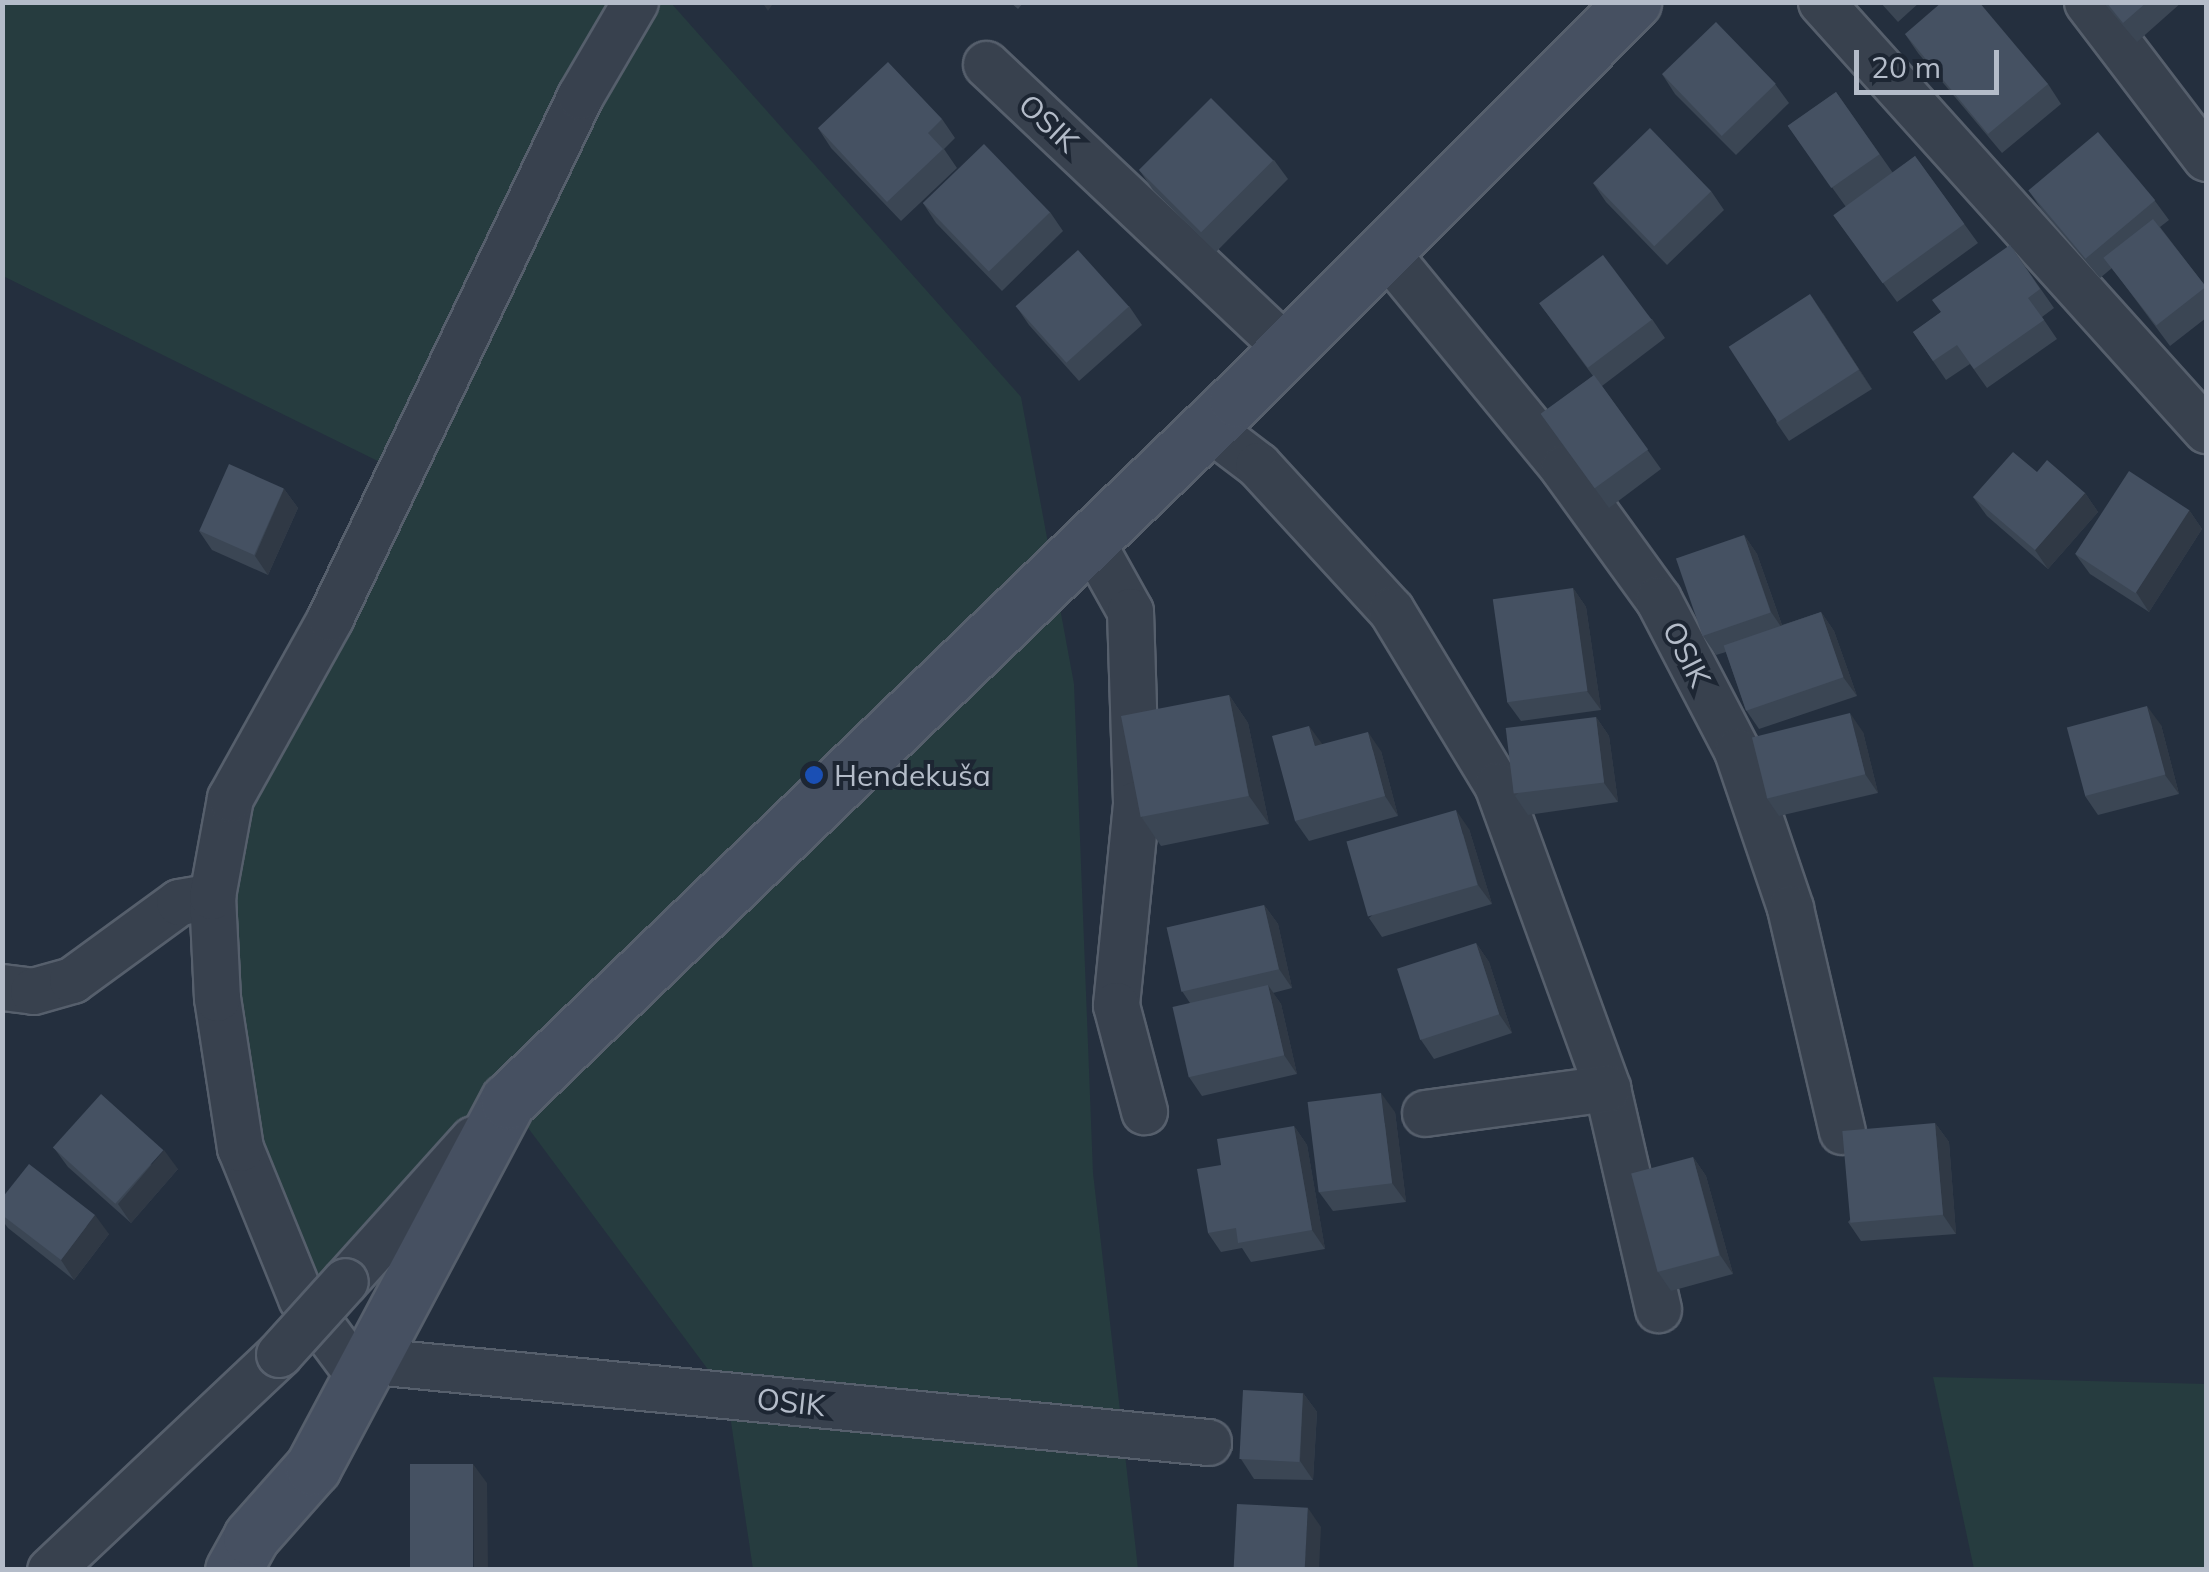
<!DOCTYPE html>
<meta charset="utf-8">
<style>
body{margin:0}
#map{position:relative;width:2209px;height:1572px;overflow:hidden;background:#242f3e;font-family:Mulish,sans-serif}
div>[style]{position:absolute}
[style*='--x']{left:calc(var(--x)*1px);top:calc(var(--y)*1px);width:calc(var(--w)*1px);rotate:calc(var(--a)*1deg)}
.green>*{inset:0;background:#263c3f}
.roads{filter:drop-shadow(2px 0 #565f6c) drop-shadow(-2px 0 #565f6c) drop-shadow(0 2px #565f6c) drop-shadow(0 -2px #565f6c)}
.street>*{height:45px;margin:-22.5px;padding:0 22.5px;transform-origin:22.5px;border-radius:22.5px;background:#38414e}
.secondary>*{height:55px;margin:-27.5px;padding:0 27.5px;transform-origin:27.5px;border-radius:27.5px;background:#465061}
.bridges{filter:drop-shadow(2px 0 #565f6c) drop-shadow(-2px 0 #565f6c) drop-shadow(0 2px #565f6c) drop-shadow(0 -2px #565f6c)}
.street-bridge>*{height:45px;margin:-22.5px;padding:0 22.5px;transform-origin:22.5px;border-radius:22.5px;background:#38414e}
.wall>*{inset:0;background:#3b4654}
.shaded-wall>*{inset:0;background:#303945}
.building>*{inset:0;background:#455162;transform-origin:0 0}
.dots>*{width:28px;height:28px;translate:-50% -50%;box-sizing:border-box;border:5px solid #1d2633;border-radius:50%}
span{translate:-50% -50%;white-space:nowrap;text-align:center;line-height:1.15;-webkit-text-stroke:8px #1d2633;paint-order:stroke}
.street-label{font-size:30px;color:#b4bcc9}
.poi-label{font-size:30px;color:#b4bcc9}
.left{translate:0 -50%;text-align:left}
.frame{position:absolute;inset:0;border:5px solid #b4bcc9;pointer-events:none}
.scale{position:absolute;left:1854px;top:50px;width:145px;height:45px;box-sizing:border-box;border:5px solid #b4bcc9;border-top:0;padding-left:12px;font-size:30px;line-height:35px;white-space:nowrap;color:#b4bcc9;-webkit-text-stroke:8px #1d2633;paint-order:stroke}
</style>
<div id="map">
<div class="green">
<div style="clip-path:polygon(2px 3px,671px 3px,1021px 397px,1074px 684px,1093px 1173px,1138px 1569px,753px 1569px,727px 1395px,508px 1101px,301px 1298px,240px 1148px,230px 798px,400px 472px,3px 276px)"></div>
<div style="clip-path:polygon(1933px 1377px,2206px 1384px,2206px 1569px,1974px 1569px)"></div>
</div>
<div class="roads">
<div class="street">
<div style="--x:1821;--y:2;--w:576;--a:48.03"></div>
<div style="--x:2087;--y:2;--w:196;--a:52.7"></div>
<div style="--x:986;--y:64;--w:413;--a:43.4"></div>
<div style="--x:1385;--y:251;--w:281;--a:50.6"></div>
<div style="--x:1563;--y:468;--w:162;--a:54.1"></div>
<div style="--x:1658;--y:599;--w:171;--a:62.5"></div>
<div style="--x:1737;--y:751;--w:166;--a:71.3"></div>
<div style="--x:1790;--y:908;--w:229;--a:76.9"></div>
<div style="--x:1208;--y:427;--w:63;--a:37.2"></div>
<div style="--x:1258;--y:465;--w:197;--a:47.5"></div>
<div style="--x:1391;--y:610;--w:205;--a:58.8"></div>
<div style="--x:1497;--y:785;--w:322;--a:70"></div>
<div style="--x:1607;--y:1088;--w:227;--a:77"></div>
<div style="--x:1091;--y:541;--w:80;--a:60.9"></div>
<div style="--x:1130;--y:611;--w:193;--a:88.2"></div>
<div style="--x:1136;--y:804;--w:202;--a:95.7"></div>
<div style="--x:1116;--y:1005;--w:110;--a:75.2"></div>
<div style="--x:2;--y:987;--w:31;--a:7"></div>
<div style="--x:33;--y:991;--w:41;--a:-15.8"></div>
<div style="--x:72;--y:980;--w:132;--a:-36.1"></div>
<div style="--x:179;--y:902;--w:34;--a:-10"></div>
<div style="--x:1425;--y:1113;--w:184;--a:-7.8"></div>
<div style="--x:345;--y:1281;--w:191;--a:-48"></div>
<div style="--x:374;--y:1361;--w:838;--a:5.55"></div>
<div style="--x:362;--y:1380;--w:102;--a:-126.6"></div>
<div style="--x:301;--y:1298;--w:162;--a:-112.1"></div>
<div style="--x:240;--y:1148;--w:152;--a:-98.7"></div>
<div style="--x:217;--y:998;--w:102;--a:-92.8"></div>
<div style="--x:212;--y:896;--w:100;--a:-79.6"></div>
<div style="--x:230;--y:798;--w:206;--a:-60.9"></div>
<div style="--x:330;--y:618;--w:579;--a:-64.41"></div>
<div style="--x:580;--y:96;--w:109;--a:-59.7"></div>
<div style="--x:50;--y:1570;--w:315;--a:-43.3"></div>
</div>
<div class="secondary">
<div style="--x:233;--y:1570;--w:38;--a:-61"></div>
<div style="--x:251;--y:1537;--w:94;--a:-48.5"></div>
<div style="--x:313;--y:1467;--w:415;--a:-62"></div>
<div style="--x:508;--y:1101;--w:1012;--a:-43.92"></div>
<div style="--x:1237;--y:399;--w:561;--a:-45.07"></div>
</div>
</div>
<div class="bridges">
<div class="street-bridge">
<div style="--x:279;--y:1354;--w:98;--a:-47.9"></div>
</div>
</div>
<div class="wall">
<div style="clip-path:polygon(1010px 2px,1024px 2px,1018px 9px)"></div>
<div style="clip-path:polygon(1880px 2px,1920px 2px,1898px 22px)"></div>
<div style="clip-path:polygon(2103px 2px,2182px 2px,2137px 42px)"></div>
<div style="clip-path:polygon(1905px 34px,2048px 84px,2061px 104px,2002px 153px,1918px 53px)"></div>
<div style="clip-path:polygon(1662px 74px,1775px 84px,1789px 103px,1736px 155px,1675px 94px)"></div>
<div style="clip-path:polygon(1836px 92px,1893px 173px,1915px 156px,1978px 243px,1897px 302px,1834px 216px,1846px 207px,1788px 126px)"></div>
<div style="clip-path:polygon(942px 119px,955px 138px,944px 149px,957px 168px,901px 221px,831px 148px,818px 128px)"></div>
<div style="clip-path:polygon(1274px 160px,1288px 179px,1216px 252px,1153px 190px,1140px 171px)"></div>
<div style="clip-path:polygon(1593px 183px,1711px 191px,1724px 210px,1667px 265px,1606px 202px)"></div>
<div style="clip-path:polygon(2029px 191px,2155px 201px,2169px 220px,2160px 227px,2206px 287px,2206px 318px,2170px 346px,2112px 268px,2100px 278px,2042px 210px)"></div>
<div style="clip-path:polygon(923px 203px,1050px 212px,1063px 231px,1002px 291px,936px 223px)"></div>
<div style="clip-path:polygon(2010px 245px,2054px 308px,2042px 317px,2057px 339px,1987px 388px,1970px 364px,1946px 380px,1913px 332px,1941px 312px)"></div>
<div style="clip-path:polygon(1540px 304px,1652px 319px,1665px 338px,1602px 386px,1661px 469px,1609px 508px,1541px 414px,1593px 376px)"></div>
<div style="clip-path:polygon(1016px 306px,1129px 306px,1142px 325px,1079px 381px,1029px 325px)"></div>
<div style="clip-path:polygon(1823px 313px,1872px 389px,1789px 441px,1776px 422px)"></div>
<div style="clip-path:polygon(2037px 472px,2085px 493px,2098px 512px,2048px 569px,1987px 516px,1973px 497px)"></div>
<div style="clip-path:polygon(284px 489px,298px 508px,268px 575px,212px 550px,199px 531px)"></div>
<div style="clip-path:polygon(2189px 510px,2202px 529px,2149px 612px,2090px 574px,2076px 555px)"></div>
<div style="clip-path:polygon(1744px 535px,1757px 554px,1782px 625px,1821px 612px,1834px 631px,1857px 696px,1759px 729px,1746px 710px,1726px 652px,1716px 655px,1703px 636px)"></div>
<div style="clip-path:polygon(1573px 588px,1586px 607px,1601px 710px,1521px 721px,1507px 702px)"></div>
<div style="clip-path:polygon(1229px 695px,1248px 723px,1269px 824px,1161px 846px,1142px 818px)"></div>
<div style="clip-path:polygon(1596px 717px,1609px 736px,1618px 802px,1528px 815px,1515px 796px)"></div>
<div style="clip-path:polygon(2161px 725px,2179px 794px,2098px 815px,2085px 796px)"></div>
<div style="clip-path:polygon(1863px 732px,1878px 793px,1779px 816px,1766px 797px)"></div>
<div style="clip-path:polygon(1322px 744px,1381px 751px,1398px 816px,1309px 841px,1295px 821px)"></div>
<div style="clip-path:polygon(1469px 829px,1492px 904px,1382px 937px,1369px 918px)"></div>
<div style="clip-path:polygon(1264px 905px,1278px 924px,1292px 988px,1273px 993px,1281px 1004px,1297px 1074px,1202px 1096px,1189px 1077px,1190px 1003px,1182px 991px)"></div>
<div style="clip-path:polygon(1476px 943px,1489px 962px,1512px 1033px,1434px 1059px,1421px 1040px)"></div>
<div style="clip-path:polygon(1395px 1112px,1406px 1202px,1333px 1211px,1319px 1192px)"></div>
<div style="clip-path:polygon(1935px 1123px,1949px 1142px,1956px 1234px,1861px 1241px,1848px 1222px)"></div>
<div style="clip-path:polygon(1294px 1126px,1307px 1145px,1325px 1249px,1251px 1262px,1242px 1248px,1221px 1252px,1208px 1233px,1221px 1165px)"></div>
<div style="clip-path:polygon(54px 1148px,178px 1169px,131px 1223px,68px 1167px)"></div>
<div style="clip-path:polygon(1693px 1157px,1706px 1176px,1733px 1274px,1671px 1291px,1658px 1272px)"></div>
<div style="clip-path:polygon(2px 1198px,109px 1234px,74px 1280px,8px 1228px,2px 1220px)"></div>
<div style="clip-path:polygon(1303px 1393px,1317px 1412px,1313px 1480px,1254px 1479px,1241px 1459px)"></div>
</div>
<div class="shaded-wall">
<div style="clip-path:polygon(762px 2px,774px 2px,768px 11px)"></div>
<div style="clip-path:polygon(1810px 294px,1823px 313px,1872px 389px,1859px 370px)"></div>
<div style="clip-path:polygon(284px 489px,298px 508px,268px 575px,255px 556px)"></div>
<div style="clip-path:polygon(2085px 493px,2098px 512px,2048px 569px,2035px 550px)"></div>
<div style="clip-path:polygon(2189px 510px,2202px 529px,2149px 612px,2136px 592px)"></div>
<div style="clip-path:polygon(1744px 535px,1757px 554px,1784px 631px,1771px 612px)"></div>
<div style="clip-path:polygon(1573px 588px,1586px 607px,1601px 710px,1587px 691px)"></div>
<div style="clip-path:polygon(1821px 612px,1834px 631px,1857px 696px,1843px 677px)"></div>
<div style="clip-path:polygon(1229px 695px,1248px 723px,1269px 824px,1249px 796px)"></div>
<div style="clip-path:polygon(2147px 706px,2161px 725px,2179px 794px,2165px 775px)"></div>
<div style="clip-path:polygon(1850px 713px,1863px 732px,1878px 793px,1865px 774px)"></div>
<div style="clip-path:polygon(1596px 717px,1609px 736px,1618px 802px,1604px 783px)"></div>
<div style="clip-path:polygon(1309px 726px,1323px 745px,1315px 746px)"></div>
<div style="clip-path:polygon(1368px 732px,1381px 751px,1398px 816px,1385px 796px)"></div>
<div style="clip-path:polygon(1456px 810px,1469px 829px,1492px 904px,1478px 885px)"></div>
<div style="clip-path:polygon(1264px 905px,1278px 924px,1292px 988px,1279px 969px)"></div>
<div style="clip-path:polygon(1476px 943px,1489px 962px,1512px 1033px,1499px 1014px)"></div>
<div style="clip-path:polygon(1268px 985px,1281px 1004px,1297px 1074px,1284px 1055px)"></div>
<div style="clip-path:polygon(1381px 1093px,1395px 1112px,1406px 1202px,1392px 1183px)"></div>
<div style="clip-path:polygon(1935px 1123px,1949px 1142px,1956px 1234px,1943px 1215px)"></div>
<div style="clip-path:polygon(1294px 1126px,1307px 1145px,1325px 1249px,1312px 1230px)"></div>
<div style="clip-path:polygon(164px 1150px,178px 1169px,131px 1223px,118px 1204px)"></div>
<div style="clip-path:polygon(1693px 1157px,1706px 1176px,1733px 1274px,1720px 1255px)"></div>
<div style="clip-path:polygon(95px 1215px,109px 1234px,74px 1280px,61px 1260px)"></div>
<div style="clip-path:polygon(1303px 1393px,1317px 1412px,1313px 1480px,1300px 1461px)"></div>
<div style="clip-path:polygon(473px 1464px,487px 1483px,488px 1570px,474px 1570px)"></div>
<div style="clip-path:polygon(1308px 1508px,1321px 1527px,1319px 1570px,1304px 1570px)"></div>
</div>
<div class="building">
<div style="clip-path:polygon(1942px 2px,1979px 2px,2048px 84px,1988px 134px,1905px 34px)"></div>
<div style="clip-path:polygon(2106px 2px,2147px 2px,2123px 23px)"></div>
<div style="left:1716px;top:22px;width:86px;height:75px;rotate:46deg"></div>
<div style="clip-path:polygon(888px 62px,942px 119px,928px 133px,943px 149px,887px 202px,818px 128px)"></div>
<div style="left:1836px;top:92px;width:76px;height:59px;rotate:55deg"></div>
<div style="left:1211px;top:98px;width:88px;height:102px;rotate:45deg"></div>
<div style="left:1650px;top:128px;width:88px;height:79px;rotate:46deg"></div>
<div style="left:2098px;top:132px;width:89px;height:91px;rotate:50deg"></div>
<div style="left:984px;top:144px;width:95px;height:85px;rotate:46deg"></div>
<div style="left:1915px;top:156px;width:84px;height:101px;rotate:54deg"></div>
<div style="left:2153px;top:219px;width:86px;height:63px;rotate:52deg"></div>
<div style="clip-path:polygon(2010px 245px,2040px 289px,2028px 298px,2044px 320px,1974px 369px,1957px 345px,1933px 361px,1913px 332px,1941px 312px,1932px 300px)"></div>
<div style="left:1078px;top:250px;width:76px;height:84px;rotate:48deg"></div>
<div style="left:1603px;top:255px;width:81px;height:80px;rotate:53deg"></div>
<div style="left:1810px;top:294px;width:90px;height:97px;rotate:57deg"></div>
<div style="left:1594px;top:375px;width:92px;height:66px;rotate:54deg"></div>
<div style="clip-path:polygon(2013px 452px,2037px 472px,2047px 460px,2085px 493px,2035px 550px,1973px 497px)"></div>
<div style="left:229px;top:464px;width:60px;height:73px;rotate:24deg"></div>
<div style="left:2129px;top:471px;width:72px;height:99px;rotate:33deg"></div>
<div style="left:1744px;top:535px;width:82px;height:72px;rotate:71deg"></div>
<div style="left:1573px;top:588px;width:104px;height:81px;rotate:82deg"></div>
<div style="left:1821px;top:612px;width:69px;height:103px;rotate:71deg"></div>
<div style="left:1229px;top:695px;width:103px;height:110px;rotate:79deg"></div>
<div style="left:2147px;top:706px;width:71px;height:83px;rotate:75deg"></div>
<div style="left:1850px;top:713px;width:63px;height:101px;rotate:76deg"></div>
<div style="left:1596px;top:717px;width:66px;height:91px;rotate:83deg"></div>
<div style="clip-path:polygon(1309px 726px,1315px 746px,1368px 732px,1385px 796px,1295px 821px,1272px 736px)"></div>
<div style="left:1456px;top:810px;width:78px;height:114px;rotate:74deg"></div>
<div style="left:1264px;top:905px;width:66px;height:100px;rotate:77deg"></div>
<div style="left:1476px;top:943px;width:75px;height:83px;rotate:72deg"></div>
<div style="left:1268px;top:985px;width:72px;height:98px;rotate:77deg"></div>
<div style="left:1381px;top:1093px;width:91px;height:74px;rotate:83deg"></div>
<div style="left:101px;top:1094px;width:84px;height:72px;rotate:42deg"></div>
<div style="left:1935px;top:1123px;width:92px;height:93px;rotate:85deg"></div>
<div style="clip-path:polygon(1294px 1126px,1312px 1230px,1238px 1243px,1236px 1228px,1208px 1233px,1197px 1169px,1221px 1165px,1217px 1139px)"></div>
<div style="left:1693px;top:1157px;width:102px;height:64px;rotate:75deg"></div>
<div style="clip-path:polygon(29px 1164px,95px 1215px,61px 1260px,2px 1215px,2px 1198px)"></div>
<div style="left:1243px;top:1390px;width:60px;height:69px;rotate:3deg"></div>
<div style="left:410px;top:1464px;width:63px;height:106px"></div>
<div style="left:1237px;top:1504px;width:71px;height:66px;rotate:3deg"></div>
</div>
<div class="dots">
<div style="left:814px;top:775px;background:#1a4fb4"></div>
</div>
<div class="street-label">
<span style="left:1049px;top:123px;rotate:43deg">OSIK</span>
<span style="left:1687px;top:654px;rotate:63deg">OSIK</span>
<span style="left:791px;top:1402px;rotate:6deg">OSIK</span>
</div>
<div class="poi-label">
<span class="left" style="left:834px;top:775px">Hendekuša</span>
</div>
<div class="frame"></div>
<div class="scale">20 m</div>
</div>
